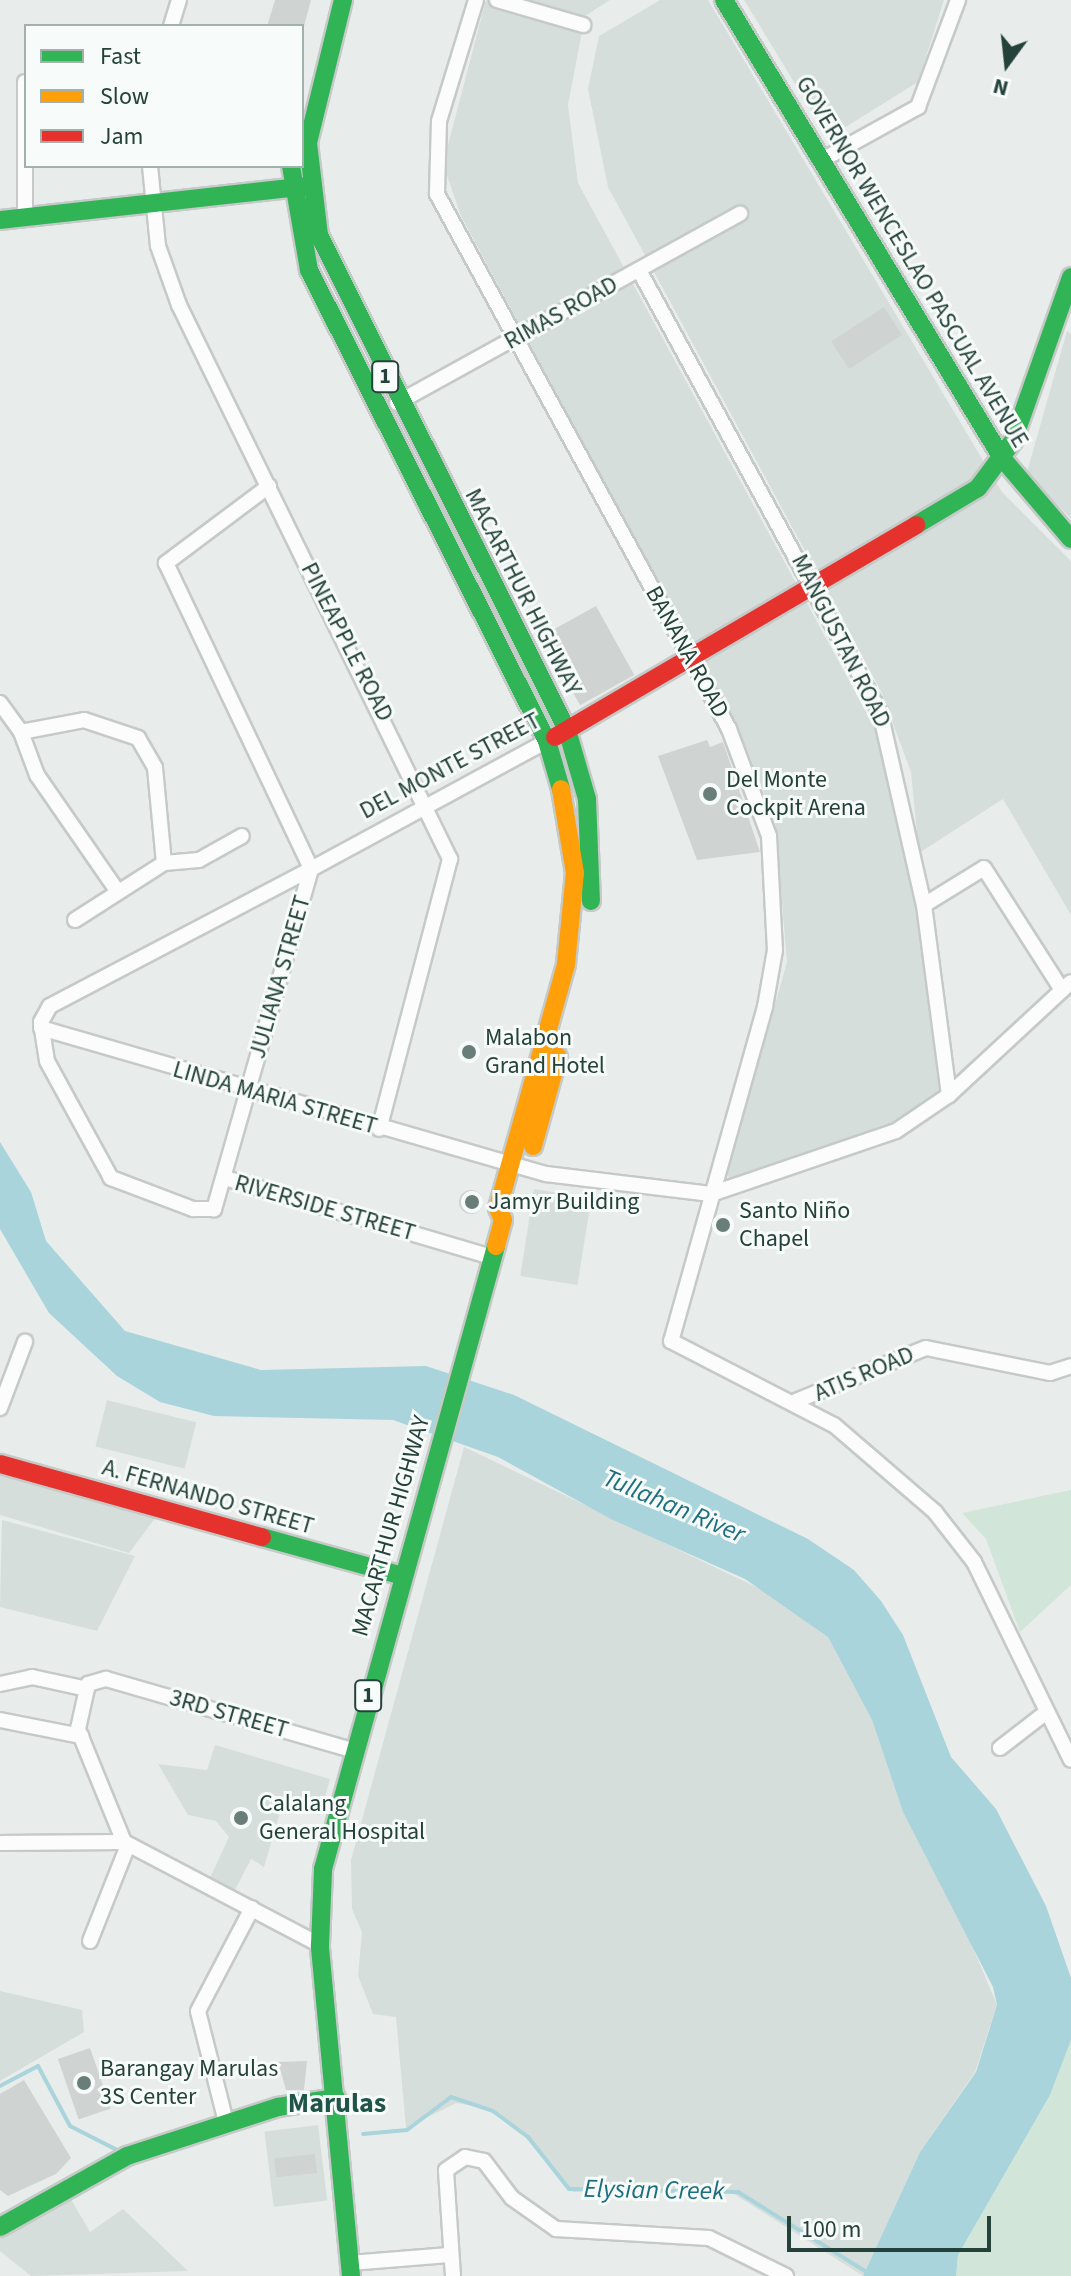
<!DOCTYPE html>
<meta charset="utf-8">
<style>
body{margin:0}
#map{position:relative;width:1071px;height:2276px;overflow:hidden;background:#e8edeb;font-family:"Source Sans 3",sans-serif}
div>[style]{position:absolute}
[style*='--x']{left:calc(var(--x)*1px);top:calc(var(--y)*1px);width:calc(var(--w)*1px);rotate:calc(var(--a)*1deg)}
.built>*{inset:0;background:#d6dedb;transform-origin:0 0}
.green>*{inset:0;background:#d1e6d8}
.water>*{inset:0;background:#a9d4db}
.stream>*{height:4px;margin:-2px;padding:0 2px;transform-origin:2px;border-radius:2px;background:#a9d4db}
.building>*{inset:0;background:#cfd4d2;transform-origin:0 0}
.round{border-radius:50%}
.roads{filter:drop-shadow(2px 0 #c5cac8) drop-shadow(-2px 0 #c5cac8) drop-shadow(0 2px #c5cac8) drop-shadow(0 -2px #c5cac8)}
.street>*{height:14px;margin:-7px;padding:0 7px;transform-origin:7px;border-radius:7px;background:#fcfcfc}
.fast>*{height:18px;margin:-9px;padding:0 9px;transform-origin:9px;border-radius:9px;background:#30b455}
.slow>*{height:18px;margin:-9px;padding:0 9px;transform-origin:9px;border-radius:9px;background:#ff9f0a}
.jam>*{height:18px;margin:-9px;padding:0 9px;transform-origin:9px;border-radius:9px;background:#e5322d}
.dots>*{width:22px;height:22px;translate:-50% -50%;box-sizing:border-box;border:4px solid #f7fbf9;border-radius:50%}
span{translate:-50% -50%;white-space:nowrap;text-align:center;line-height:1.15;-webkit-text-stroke:6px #f7fbf9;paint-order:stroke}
.shield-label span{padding:2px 6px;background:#f7fbf9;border:2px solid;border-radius:6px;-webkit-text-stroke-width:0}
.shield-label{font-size:22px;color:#24423a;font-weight:700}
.street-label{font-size:24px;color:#24423a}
.poi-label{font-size:24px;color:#24423a}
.left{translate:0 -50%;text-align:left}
.water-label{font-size:26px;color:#1c6f80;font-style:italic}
.quarter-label{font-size:28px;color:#1f5548;font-weight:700}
.legend{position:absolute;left:24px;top:24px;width:280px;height:144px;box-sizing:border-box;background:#f7fbf9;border:2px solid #a3b1ad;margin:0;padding:10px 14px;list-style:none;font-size:24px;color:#24423a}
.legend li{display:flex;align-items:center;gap:16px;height:40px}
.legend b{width:40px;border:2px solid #a3b1ad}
.north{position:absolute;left:967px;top:24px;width:80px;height:80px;-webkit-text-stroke:6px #f7fbf9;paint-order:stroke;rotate:195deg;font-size:22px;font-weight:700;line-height:32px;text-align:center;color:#24423a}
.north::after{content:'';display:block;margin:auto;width:28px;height:36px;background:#24423a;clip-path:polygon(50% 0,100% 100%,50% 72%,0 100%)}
.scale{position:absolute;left:787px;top:2216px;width:204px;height:36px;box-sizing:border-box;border:4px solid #24423a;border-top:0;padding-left:10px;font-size:24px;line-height:28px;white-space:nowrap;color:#24423a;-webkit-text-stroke:6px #f7fbf9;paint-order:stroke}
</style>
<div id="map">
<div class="built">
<div style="clip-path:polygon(486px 0,610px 0,585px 16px,568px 105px,578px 183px,888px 752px,905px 820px,941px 1093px,892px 1128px,731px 1183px,727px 1173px,787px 962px,775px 819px,736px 727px,461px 216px,443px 164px)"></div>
<div style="clip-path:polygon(660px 0,708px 0,1002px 492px,1071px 561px,1071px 915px,1003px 799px,919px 853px,911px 772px,881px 691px,608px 187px,588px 89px,599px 36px)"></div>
<div style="clip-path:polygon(744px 0,944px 0,918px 82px,828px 138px)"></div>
<div style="clip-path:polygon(1067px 331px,1071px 334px,1071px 519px,1027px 472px)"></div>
<div style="left:534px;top:1189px;width:58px;height:88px;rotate:9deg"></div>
<div style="left:107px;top:1400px;width:92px;height:48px;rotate:14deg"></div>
<div style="clip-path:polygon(464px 1447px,779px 1598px,828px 1637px,872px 1720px,903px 1812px,949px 1891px,997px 2005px,975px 2072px,920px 2152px,863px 2276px,723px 2187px,573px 2192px,520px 2131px,485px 2108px,456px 2103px,406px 2128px,396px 2017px,373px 2014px,358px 1976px,362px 1932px,352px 1909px,351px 1860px)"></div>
<div style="clip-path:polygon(0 1474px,156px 1517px,129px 1553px,0 1515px)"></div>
<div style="clip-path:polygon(2px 1520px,135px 1556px,97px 1631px,0 1607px)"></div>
<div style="clip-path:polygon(215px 1745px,330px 1779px,320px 1815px,282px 1806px,264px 1867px,251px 1859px,233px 1894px,208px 1882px,229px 1837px,216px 1821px,188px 1815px,158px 1764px,207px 1770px)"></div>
<div style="clip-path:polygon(0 1991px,82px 2010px,84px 2032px,0 2081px)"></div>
<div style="left:318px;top:2125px;width:76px;height:54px;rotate:83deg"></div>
<div style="clip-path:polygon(68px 2194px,90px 2232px,123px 2209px,188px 2271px,31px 2276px,0 2251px,0 2238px)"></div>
</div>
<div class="green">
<div style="clip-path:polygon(1071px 1490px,1071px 1585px,1020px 1632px,986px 1539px,962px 1513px)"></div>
<div style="clip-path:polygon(1071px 2040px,1071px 2276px,956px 2276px,958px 2255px,1050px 2095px)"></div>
</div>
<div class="water">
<div style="clip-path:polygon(0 1142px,31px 1192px,46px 1241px,125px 1331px,261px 1370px,426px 1366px,514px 1395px,808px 1539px,854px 1570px,881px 1601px,903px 1635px,951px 1757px,996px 1809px,1046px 1906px,1071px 1978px,1071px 2040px,1050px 2095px,958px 2255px,956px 2276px,863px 2276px,920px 2152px,976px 2072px,997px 2005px,993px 1987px,903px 1812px,872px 1720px,828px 1637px,745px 1579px,611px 1519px,498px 1457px,393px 1420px,214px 1416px,160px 1402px,117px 1376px,49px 1313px,0 1229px)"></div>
</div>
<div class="stream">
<div style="--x:0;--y:2086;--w:43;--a:-27.8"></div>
<div style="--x:38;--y:2066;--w:68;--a:61.9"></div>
<div style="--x:70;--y:2126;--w:57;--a:27"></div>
<div style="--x:363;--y:2134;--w:44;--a:-5.2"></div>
<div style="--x:407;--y:2130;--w:55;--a:-36.9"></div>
<div style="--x:451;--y:2097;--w:44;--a:18.4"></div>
<div style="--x:493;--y:2111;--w:44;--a:36.6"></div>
<div style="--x:528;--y:2137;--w:66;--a:51.7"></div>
<div style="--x:569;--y:2189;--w:169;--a:1"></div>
<div style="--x:738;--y:2192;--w:159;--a:31.9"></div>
</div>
<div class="building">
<div style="clip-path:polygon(275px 0,311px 0,304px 26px,267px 26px)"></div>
<div style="left:884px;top:307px;width:33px;height:63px;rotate:57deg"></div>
<div style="left:596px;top:606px;width:79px;height:62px;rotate:61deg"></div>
<div style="clip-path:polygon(707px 740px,710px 747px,723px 742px,760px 852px,697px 860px,658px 756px)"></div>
<div class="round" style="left:459px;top:1190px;width:24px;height:24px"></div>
<div style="left:90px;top:2048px;width:64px;height:34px;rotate:71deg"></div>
<div style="clip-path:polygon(307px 2061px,304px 2090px,286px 2090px,278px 2062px)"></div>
<div style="clip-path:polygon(24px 2080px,71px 2158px,56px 2174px,8px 2196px,0 2190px,0 2094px)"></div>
<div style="left:315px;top:2154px;width:19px;height:41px;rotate:84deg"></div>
</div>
<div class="roads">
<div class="street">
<div style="--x:476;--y:0;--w:127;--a:107"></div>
<div style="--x:439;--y:121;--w:73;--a:91.6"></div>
<div style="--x:437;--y:194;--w:609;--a:61.37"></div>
<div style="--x:729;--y:729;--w:114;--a:69.5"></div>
<div style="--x:769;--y:836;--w:114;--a:87"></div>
<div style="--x:775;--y:950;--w:58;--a:100"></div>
<div style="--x:765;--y:1007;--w:347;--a:105.7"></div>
<div style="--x:671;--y:1341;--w:183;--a:27.3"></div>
<div style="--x:834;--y:1425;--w:133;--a:40.7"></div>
<div style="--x:935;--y:1512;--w:63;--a:52"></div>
<div style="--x:974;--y:1562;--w:220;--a:63.9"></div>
<div style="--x:497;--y:0;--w:90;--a:16.2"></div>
<div style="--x:171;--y:26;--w:27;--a:-73"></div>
<div style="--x:822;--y:160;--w:110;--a:-28.9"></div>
<div style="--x:918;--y:107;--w:114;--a:-69.5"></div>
<div style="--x:150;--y:166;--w:80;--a:84.3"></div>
<div style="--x:158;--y:246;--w:63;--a:70.4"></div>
<div style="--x:179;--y:305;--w:617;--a:63.93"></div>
<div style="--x:450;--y:859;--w:279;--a:104.7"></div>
<div style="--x:25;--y:212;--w:130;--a:-90"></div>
<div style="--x:639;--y:270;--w:503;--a:61.4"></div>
<div style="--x:880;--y:712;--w:198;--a:77.2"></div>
<div style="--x:924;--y:905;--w:192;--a:82.5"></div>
<div style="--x:397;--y:403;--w:392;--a:-28.9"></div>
<div style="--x:269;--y:486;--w:129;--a:143.2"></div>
<div style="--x:166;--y:563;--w:339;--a:64.6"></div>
<div style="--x:311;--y:869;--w:354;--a:105.9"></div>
<div style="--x:214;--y:1209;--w:21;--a:180"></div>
<div style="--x:193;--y:1209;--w:88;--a:-159.3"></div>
<div style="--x:111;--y:1178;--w:133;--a:-118.7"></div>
<div style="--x:47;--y:1061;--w:39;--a:-99"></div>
<div style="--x:41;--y:1022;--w:18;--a:-61"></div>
<div style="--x:50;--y:1006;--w:295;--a:-27.7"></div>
<div style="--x:311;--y:869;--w:268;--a:-28.5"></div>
<div style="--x:0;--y:703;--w:36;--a:54"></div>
<div style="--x:21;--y:732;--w:46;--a:69.6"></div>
<div style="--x:37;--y:775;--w:142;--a:55.3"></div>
<div style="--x:21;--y:732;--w:64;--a:-10.8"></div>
<div style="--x:84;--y:720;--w:57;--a:18.4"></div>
<div style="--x:138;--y:738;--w:34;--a:60"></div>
<div style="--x:155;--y:768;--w:95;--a:84.6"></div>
<div style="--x:924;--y:905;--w:70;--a:-31.7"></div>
<div style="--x:984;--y:868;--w:145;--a:57.4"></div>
<div style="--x:75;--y:920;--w:106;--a:-32.6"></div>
<div style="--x:164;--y:863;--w:35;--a:-5"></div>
<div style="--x:199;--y:860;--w:49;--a:-29.2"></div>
<div style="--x:41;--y:1028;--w:526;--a:16.13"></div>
<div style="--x:546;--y:1174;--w:166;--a:6.9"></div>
<div style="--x:711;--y:1194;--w:195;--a:-18.8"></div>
<div style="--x:896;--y:1131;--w:64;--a:-34.2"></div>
<div style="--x:949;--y:1095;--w:166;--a:-42.8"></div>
<div style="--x:225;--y:1178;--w:278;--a:16.5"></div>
<div style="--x:796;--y:1401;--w:140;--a:-22.2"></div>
<div style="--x:926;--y:1348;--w:126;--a:11.4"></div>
<div style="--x:1050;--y:1373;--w:22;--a:-18"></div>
<div style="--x:0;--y:1408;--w:71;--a:-69.3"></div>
<div style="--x:0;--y:1684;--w:33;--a:-12"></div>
<div style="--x:32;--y:1677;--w:56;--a:12.3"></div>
<div style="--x:0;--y:1720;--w:83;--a:11.2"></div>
<div style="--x:1000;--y:1748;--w:56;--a:-37.7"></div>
<div style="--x:124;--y:1842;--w:122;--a:-112.2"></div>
<div style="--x:78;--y:1729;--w:46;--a:-77.5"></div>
<div style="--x:88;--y:1684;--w:19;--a:-16"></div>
<div style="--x:106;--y:1679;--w:256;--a:16.1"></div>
<div style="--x:0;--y:1843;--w:124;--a:-0.5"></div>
<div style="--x:124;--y:1842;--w:221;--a:27.7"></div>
<div style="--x:90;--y:1941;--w:103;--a:-68.4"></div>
<div style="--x:226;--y:2122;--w:114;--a:-104.2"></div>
<div style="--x:198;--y:2011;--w:116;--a:-62.3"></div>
<div style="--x:350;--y:2263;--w:99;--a:-4.6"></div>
<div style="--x:453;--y:2276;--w:106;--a:-93.8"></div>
<div style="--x:446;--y:2170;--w:23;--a:-34"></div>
<div style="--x:465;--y:2157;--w:19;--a:12"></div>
<div style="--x:484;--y:2161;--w:46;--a:52.9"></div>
<div style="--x:512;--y:2198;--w:54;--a:35.2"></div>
<div style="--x:556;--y:2229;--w:153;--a:3.4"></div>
<div style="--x:709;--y:2238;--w:86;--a:26.3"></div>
</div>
<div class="fast">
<div style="--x:343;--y:0;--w:147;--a:103.8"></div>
<div style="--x:308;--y:143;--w:93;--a:83.2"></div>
<div style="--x:319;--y:235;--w:554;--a:63.39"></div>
<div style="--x:567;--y:730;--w:72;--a:73.8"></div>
<div style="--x:587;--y:799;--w:102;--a:87.8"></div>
<div style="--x:724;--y:0;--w:536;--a:58.74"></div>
<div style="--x:1002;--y:458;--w:106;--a:49.6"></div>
<div style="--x:291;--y:166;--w:106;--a:80.2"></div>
<div style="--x:309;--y:270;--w:528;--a:63.19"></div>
<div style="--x:547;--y:741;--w:50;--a:73.7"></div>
<div style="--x:0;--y:220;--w:310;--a:-6.3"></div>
<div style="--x:916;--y:525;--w:72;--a:-30.8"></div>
<div style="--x:978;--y:488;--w:59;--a:-53.3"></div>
<div style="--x:1013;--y:441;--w:174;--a:-70.5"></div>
<div style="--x:262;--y:1537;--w:146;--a:15.5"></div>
<div style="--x:0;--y:2227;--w:145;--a:-29.2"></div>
<div style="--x:127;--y:2156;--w:159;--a:-18"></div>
<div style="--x:278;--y:2107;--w:59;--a:-8.8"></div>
<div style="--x:351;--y:2276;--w:332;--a:-95.4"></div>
<div style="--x:320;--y:1945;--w:76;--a:-87.7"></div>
<div style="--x:323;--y:1869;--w:647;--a:-74.48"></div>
</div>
<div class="slow">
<div style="--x:533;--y:1146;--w:93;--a:-74.5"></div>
<div style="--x:496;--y:1246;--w:27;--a:-75"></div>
<div style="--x:503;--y:1220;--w:13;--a:-113"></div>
<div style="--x:498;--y:1208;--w:253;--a:-74.4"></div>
<div style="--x:566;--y:964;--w:91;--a:-84.4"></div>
<div style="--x:575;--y:873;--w:85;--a:-99.5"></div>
</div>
<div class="jam">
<div style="--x:555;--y:737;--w:419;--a:-30.4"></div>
<div style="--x:0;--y:1464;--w:272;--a:15.6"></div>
</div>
</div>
<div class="dots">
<div style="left:710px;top:794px;background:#697e78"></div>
<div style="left:469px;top:1052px;background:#697e78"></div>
<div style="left:472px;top:1202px;background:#697e78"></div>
<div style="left:723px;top:1225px;background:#697e78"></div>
<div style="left:241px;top:1818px;background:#697e78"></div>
<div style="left:84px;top:2083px;background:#697e78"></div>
</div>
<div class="shield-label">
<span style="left:385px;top:377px">1</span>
<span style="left:368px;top:1696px">1</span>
</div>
<div class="street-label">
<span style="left:912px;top:262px;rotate:59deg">GOVERNOR WENCESLAO PASCUAL AVENUE</span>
<span style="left:561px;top:313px;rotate:-29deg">RIMAS ROAD</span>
<span style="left:523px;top:592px;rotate:63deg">MACARTHUR HIGHWAY</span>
<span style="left:841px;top:641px;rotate:63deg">MANGUSTAN ROAD</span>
<span style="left:347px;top:642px;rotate:63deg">PINEAPPLE ROAD</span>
<span style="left:687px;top:652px;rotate:61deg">BANANA ROAD</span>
<span style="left:450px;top:766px;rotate:-28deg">DEL MONTE STREET</span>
<span style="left:280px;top:977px;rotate:-74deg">JULIANA STREET</span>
<span style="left:275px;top:1098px;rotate:16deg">LINDA MARIA STREET</span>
<span style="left:325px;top:1208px;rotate:16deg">RIVERSIDE STREET</span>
<span style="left:864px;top:1374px;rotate:-23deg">ATIS ROAD</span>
<span style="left:208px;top:1497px;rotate:16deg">A. FERNANDO STREET</span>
<span style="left:391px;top:1526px;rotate:-74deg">MACARTHUR HIGHWAY</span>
<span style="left:229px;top:1714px;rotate:16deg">3RD STREET</span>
</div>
<div class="poi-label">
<span class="left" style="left:726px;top:794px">Del Monte<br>Cockpit Arena</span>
<span class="left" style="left:485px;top:1052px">Malabon<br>Grand Hotel</span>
<span class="left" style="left:488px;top:1202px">Jamyr Building</span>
<span class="left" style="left:739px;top:1225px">Santo Niño<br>Chapel</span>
<span class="left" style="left:259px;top:1818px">Calalang<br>General Hospital</span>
<span class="left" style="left:100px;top:2083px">Barangay Marulas<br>3S Center</span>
</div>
<div class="water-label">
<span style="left:674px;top:1506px;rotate:23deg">Tullahan River</span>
<span style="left:654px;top:2190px;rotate:1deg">Elysian Creek</span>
</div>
<div class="quarter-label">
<span style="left:337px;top:2103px">Marulas</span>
</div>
<ul class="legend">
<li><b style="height:10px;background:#30b455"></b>Fast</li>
<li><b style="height:10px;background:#ff9f0a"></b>Slow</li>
<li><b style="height:10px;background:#e5322d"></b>Jam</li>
</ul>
<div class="north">N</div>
<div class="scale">100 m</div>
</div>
